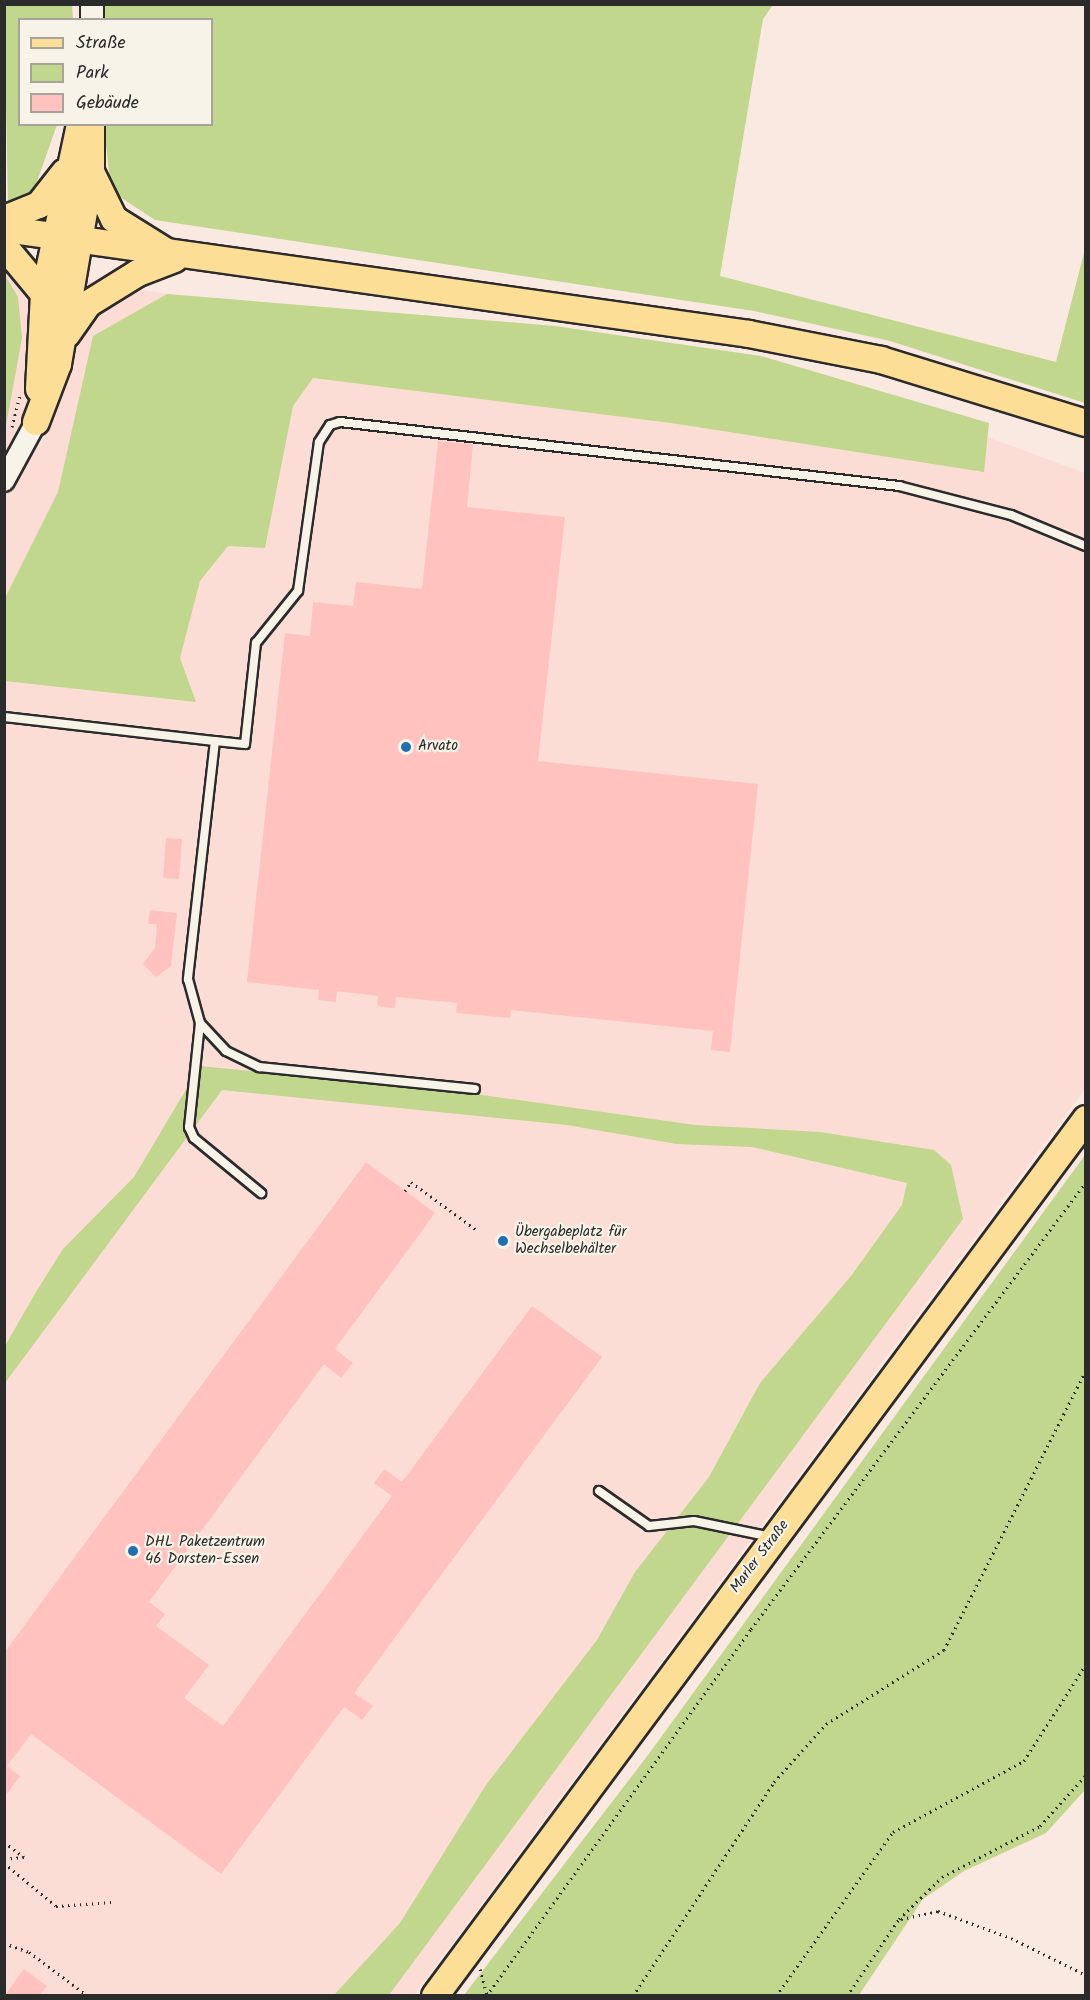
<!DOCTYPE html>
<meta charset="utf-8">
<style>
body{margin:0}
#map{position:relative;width:1090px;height:2000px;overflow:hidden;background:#f9e9e0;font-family:Kalam,sans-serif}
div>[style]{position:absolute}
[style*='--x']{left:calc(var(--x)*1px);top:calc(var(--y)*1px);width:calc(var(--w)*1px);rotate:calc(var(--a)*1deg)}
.built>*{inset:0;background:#fbddd6}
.green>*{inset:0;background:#c1d78d}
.building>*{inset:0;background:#ffc2bf;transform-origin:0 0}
.path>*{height:3px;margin-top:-1.5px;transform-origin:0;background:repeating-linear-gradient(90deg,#2b2b2b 0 1.5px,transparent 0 6px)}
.roads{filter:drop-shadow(2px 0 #2b2b2b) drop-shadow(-2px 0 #2b2b2b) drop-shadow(0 2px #2b2b2b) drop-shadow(0 -2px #2b2b2b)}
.service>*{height:8px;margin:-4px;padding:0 4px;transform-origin:4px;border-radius:4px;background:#f7f3e8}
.tertiary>*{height:20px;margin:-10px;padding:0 10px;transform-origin:10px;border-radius:10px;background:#f7f3e8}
.secondary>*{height:22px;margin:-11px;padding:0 11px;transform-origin:11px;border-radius:11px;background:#f7f3e8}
.primary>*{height:26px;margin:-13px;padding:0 13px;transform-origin:13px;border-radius:13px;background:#fdde96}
.dots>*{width:16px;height:16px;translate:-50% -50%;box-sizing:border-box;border:3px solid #f7f3e8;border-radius:50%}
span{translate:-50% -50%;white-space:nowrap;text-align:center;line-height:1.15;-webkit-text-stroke:4.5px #f7f3e8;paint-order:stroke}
.poi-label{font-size:15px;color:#2b2b2b}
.left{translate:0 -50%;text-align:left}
.street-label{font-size:15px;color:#2b2b2b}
.frame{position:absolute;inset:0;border:6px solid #2b2b2b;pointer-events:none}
.legend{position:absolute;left:18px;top:18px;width:195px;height:108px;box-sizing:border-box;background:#f7f3e8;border:2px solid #a5a39c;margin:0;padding:8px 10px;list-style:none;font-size:18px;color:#2b2b2b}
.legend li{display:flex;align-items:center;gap:12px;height:30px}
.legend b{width:30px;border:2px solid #a5a39c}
</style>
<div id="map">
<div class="built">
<div style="clip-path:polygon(4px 267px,952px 424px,1085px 473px,1085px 1089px,414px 1995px,5px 1995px)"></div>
</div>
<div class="green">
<div style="clip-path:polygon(4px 5px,72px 5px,73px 19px,20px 20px,20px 124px,57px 125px,30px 201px,8px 205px)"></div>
<div style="clip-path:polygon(103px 5px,773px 5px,763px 19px,720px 276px,1056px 362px,1085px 249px,1085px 403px,890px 341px,754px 311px,155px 220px,111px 191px,104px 125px,212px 124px,212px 20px,103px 19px)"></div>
<div style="clip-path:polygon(5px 275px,18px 297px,22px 338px,5px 431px)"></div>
<div style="clip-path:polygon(167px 294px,555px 326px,761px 356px,989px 423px,984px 472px,671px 423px,313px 378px,293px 406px,265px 548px,228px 546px,200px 581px,180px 658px,196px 702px,5px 681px,5px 598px,58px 492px,93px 336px)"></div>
<div style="clip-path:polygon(200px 1066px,454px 1091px,695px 1125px,820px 1132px,934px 1150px,951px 1165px,963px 1219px,389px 1995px,334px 1995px,400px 1923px,486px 1785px,597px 1640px,635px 1572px,709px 1477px,760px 1383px,851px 1276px,902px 1205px,907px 1183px,752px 1147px,677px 1144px,567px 1125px,222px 1090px,5px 1383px,5px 1346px,36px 1292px,63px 1249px,134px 1177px)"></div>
<div style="clip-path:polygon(1085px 1155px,1085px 1790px,1046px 1833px,964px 1871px,923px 1899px,859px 1995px,464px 1995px,648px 1755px)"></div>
</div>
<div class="building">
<div style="clip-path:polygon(438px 441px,473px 444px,467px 507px,565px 517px,538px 761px,758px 784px,730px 1052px,711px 1050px,713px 1031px,511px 1010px,510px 1018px,456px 1013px,457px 1003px,396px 997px,395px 1008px,377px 1006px,378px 996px,337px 991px,336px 1002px,318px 1000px,319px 990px,247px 982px,285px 633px,310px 636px,313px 602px,353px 606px,356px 582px,422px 589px)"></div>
<div style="left:166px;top:838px;width:16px;height:40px;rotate:4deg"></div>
<div style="clip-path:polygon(150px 910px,177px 913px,171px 966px,156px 977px,143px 964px,155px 948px,157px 924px,148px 924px)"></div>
<div style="clip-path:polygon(366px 1162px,435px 1213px,335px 1349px,353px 1363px,341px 1378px,324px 1364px,149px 1602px,165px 1614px,156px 1626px,209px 1665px,184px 1698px,223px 1726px,392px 1496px,374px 1483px,384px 1469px,402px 1482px,532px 1306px,602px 1357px,354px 1693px,373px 1706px,362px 1720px,344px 1707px,221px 1874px,31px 1734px,7px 1766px,20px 1776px,4px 1798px,4px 1653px)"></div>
<div style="clip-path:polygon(24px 1969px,47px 1986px,40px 1995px,5px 1995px)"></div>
</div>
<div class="path">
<div style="--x:12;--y:427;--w:33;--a:-76"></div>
<div style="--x:405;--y:1191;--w:11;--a:-56"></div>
<div style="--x:411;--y:1182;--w:83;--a:36.2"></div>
<div style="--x:4;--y:1842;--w:25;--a:37"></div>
<div style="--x:24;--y:1857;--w:20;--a:174"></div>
<div style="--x:4;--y:1863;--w:67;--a:39.6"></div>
<div style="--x:56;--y:1906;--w:56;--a:-4.1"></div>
<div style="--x:901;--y:1919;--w:38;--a:-12"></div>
<div style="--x:938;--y:1911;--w:78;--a:20.3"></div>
<div style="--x:1011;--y:1938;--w:84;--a:26.3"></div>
<div style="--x:4;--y:1943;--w:27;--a:20"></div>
<div style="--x:29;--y:1952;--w:74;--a:36.7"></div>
<div style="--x:480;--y:1969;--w:28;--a:75"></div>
<div style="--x:490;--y:1991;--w:446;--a:-54.2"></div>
<div style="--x:751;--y:1629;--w:559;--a:-53.15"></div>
<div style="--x:633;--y:1996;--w:256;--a:-56.6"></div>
<div style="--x:774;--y:1782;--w:78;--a:-48.1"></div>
<div style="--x:826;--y:1724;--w:139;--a:-32.1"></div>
<div style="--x:944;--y:1650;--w:314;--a:-63.1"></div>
<div style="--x:776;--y:1996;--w:201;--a:-54.5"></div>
<div style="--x:893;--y:1832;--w:149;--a:-28.5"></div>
<div style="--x:1024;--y:1761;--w:115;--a:-57.4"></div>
<div style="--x:847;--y:1996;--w:93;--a:-56"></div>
<div style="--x:899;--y:1919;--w:60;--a:-44.3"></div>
<div style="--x:942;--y:1877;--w:110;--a:-27.5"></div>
<div style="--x:1040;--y:1826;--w:69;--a:-48"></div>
</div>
<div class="roads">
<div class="service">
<div style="--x:4;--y:717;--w:212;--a:6.5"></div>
<div style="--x:215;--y:741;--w:240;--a:96.5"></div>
<div style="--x:188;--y:979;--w:46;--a:74.7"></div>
<div style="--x:200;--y:1023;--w:38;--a:47"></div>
<div style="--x:226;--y:1051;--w:37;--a:26"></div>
<div style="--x:259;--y:1067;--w:217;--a:5.8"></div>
<div style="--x:215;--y:741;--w:30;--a:6"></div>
<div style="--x:245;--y:744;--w:102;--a:-83.8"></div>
<div style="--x:256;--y:643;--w:67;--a:-51.1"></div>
<div style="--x:298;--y:591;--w:150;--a:-82"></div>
<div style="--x:319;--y:442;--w:20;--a:-57"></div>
<div style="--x:330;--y:425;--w:10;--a:-17"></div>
<div style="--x:340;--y:422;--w:563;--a:6.53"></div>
<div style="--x:899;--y:486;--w:116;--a:14.5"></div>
<div style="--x:1011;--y:515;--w:81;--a:22.5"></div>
<div style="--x:200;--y:1023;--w:105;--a:96"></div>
<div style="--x:189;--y:1127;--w:12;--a:66"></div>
<div style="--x:194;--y:1138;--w:87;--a:39.4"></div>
<div style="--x:599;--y:1491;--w:61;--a:35"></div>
<div style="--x:649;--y:1526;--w:45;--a:-6.3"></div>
<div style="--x:694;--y:1521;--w:79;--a:11.7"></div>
</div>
<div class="tertiary">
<div style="--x:4;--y:481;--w:67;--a:-61.5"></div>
</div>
<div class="secondary">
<div style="--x:92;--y:4;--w:16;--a:90"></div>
</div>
<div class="primary">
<div style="--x:91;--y:172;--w:52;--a:63.9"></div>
<div style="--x:114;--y:219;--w:60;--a:32.1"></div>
<div style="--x:4;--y:219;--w:38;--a:-22"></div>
<div style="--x:39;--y:205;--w:41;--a:-52"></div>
<div style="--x:4;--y:229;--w:752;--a:8.02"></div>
<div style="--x:749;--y:334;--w:135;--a:11.1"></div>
<div style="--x:881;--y:360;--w:214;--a:17.1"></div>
<div style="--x:4;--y:246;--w:62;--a:50.2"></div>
<div style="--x:67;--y:334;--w:37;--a:-55"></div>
<div style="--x:88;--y:304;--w:59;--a:-31.8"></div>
<div style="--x:138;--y:273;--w:39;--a:-21"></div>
<div style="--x:39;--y:389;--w:95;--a:-87"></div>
<div style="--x:44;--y:294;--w:174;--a:-78"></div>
<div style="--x:36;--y:422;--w:62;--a:-69.2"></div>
<div style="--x:58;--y:364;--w:196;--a:-80.3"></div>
<div style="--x:91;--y:171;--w:47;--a:-90"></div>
<div style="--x:435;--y:1996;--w:1092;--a:-53.41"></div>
</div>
</div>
<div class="dots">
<div style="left:406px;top:747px;background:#1f6fb2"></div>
<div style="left:503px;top:1241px;background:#1f6fb2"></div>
<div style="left:133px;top:1551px;background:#1f6fb2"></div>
</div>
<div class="poi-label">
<span class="left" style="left:418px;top:747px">Arvato</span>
<span class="left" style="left:515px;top:1241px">Übergabeplatz für<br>Wechselbehälter</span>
<span class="left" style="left:145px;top:1551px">DHL Paketzentrum<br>46 Dorsten-Essen</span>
</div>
<div class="street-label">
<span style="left:760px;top:1557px;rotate:-53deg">Marler Straße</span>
</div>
<div class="frame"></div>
<ul class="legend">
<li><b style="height:8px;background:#fdde96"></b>Straße</li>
<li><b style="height:16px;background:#c1d78d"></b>Park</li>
<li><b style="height:16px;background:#ffc2bf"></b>Gebäude</li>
</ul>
</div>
